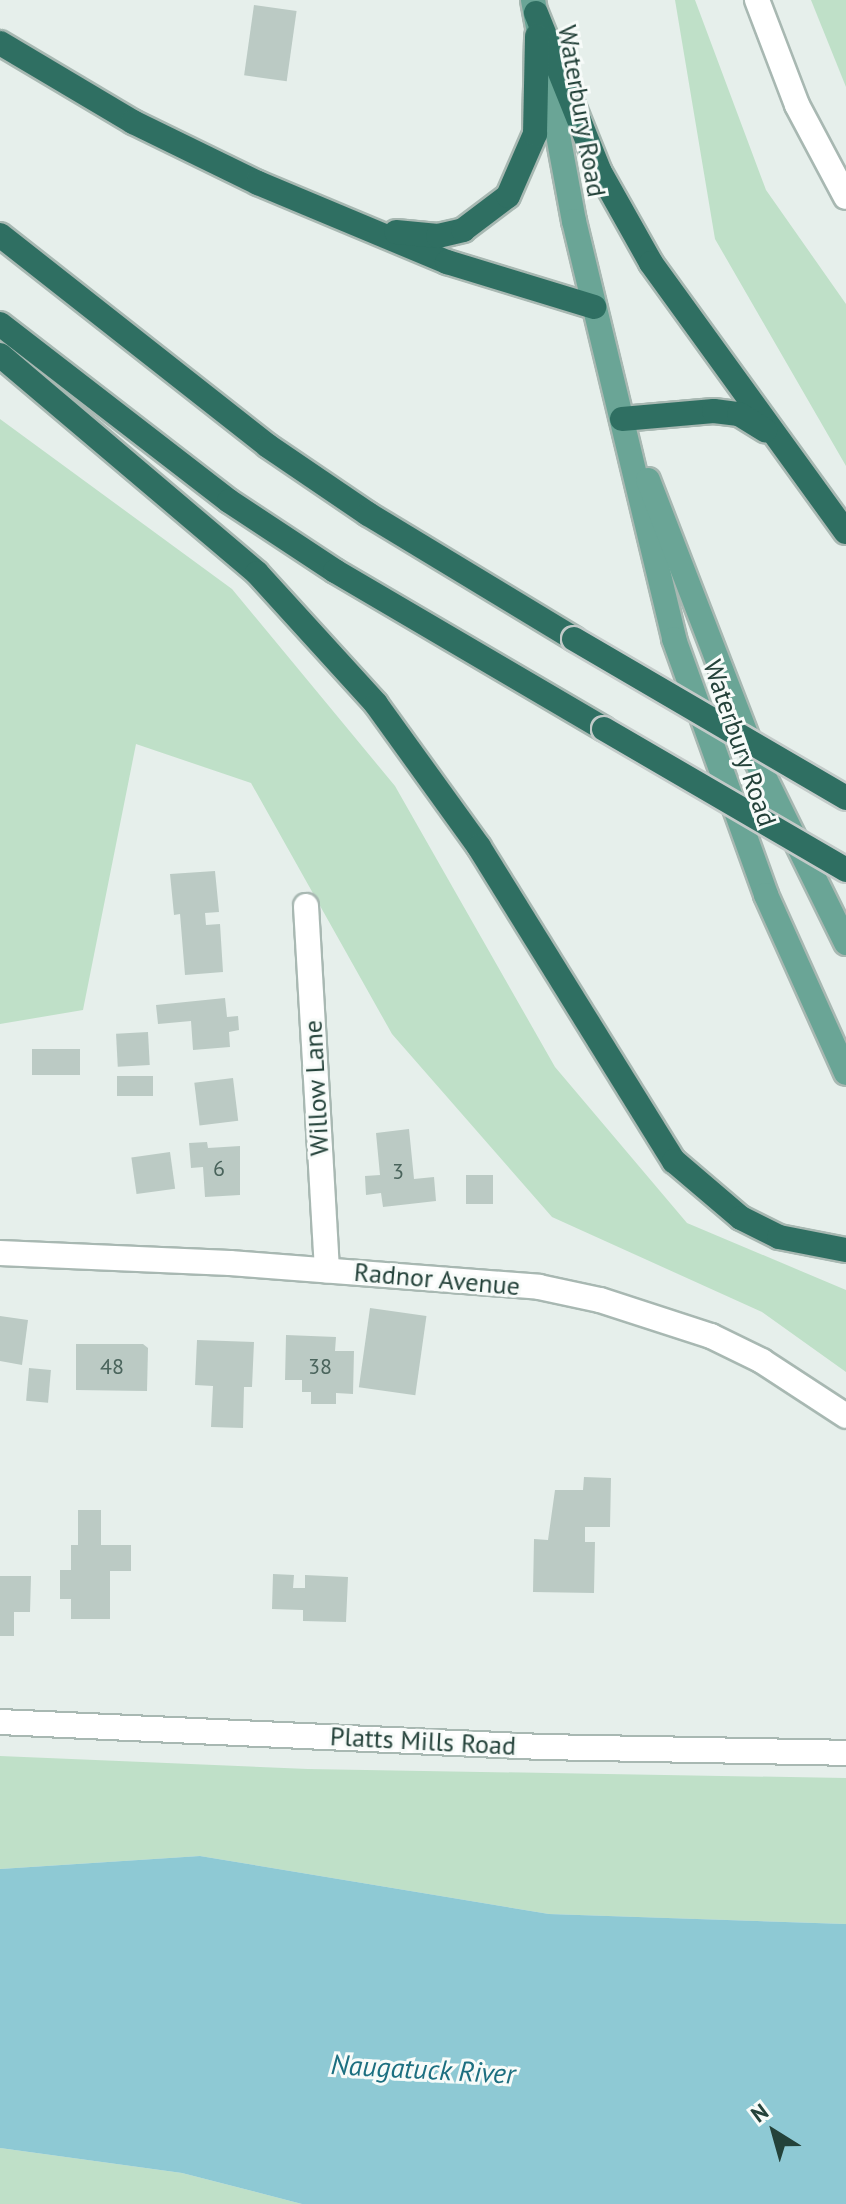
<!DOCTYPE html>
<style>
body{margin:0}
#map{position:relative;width:846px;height:2204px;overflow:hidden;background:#e6efeb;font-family:"PT Sans",sans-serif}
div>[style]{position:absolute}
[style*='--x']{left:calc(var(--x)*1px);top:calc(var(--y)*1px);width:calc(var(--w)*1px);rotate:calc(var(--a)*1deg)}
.green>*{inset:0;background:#bfe0c8}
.water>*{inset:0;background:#8ec9d4}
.building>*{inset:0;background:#bbcac4;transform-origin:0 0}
.roads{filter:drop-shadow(2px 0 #a8b8b2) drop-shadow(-2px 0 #a8b8b2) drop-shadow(0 2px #a8b8b2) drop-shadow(0 -2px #a8b8b2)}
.minor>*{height:24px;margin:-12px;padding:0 12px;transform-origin:12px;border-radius:12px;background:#fff}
.primary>*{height:24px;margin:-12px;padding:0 12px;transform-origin:12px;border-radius:12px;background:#6aa596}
.motorway>*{height:24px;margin:-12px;padding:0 12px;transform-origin:12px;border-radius:12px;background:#2f6f62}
.bridges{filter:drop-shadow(2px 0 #c2cac8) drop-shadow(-2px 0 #c2cac8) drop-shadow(0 2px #c2cac8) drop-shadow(0 -2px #c2cac8)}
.motorway-bridge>*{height:24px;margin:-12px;padding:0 12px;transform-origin:12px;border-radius:12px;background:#2f6f62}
span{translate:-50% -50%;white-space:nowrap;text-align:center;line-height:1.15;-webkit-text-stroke:6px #f7fbf9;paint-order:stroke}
.number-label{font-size:22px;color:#4a645c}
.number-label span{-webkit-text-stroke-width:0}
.street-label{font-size:26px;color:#24423a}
.water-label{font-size:28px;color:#1c6f80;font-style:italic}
.north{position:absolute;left:734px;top:2092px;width:80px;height:80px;-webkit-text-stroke:6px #f7fbf9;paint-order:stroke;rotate:323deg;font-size:22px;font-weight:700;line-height:32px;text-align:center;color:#24423a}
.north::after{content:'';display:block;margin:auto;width:28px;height:36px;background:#24423a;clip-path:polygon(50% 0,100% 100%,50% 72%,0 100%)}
</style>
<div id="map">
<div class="green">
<div style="clip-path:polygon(675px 0,695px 0,766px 190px,846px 304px,846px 466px,715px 239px)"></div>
<div style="clip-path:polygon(811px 0,846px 0,846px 87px)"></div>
<div style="clip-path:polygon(0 419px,232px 589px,395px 786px,555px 1067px,687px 1223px,846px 1290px,846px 1372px,762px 1312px,552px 1217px,392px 1034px,251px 783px,136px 744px,83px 1010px,0 1024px)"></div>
<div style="clip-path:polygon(0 1756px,308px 1769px,846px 1778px,846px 1924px,549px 1914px,200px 1856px,0 1869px)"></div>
<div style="clip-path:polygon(0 2148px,182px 2173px,302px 2204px,0 2204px)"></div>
</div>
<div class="water">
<div style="clip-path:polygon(200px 1856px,549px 1914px,846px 1924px,846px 2204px,302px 2204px,182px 2173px,0 2148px,0 1869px)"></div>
</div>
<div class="building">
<div style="left:254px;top:5px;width:43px;height:71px;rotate:8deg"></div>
<div style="clip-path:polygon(215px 871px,219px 912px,205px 913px,206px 925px,220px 924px,223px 972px,185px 975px,180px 914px,174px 915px,170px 874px)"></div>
<div style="clip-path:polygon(225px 998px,227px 1017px,238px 1016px,239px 1030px,229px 1032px,230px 1047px,193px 1050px,191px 1021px,158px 1024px,156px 1005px)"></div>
<div style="left:148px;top:1032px;width:33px;height:32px;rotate:87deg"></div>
<div style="left:32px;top:1049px;width:48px;height:26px"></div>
<div style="left:117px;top:1076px;width:36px;height:20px"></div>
<div style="left:233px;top:1078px;width:43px;height:39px;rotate:83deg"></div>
<div style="clip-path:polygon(409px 1129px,414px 1179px,434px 1177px,436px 1201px,383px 1207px,381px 1193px,366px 1195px,365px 1176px,380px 1175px,376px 1133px)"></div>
<div style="clip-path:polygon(207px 1142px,208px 1148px,240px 1146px,240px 1195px,205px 1197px,203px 1167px,191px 1168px,189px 1143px)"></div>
<div style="left:170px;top:1152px;width:37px;height:39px;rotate:82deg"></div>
<div style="left:466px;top:1175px;width:27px;height:29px"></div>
<div style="left:370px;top:1308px;width:57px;height:80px;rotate:8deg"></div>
<div style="clip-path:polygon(0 1316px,28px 1320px,22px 1365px,0 1361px)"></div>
<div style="clip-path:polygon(286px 1335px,336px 1337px,335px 1351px,354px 1351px,353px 1394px,336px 1393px,336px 1404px,311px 1404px,311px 1392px,302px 1392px,302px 1380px,285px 1380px)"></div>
<div style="clip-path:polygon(197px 1340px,254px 1342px,252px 1387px,244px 1387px,243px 1428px,211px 1427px,213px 1386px,195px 1385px)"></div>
<div style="clip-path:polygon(76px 1344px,143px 1344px,148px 1348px,147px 1391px,76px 1390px)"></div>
<div style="left:29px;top:1368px;width:22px;height:33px;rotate:5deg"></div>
<div style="clip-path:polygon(584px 1477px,611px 1478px,610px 1527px,585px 1527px,585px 1542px,595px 1542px,594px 1593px,533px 1592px,534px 1539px,548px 1540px,555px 1490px,583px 1490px)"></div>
<div style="clip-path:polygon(78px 1510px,101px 1510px,101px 1545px,131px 1545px,131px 1571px,110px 1571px,110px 1619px,71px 1619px,71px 1599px,60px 1599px,60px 1570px,71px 1570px,71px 1545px,78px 1545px)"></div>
<div style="clip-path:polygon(273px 1574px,294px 1575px,293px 1588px,305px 1588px,305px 1575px,348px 1577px,346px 1622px,303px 1621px,303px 1610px,272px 1609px)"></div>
<div style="clip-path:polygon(0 1576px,31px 1576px,30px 1612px,14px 1612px,14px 1636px,0 1636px)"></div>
</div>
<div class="roads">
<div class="minor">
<div style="--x:757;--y:0;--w:112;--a:69.1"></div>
<div style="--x:797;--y:105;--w:104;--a:62"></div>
<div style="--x:306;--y:906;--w:365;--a:86.7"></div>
<div style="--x:0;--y:1253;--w:230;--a:2.5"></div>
<div style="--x:230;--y:1263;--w:310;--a:4.4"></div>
<div style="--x:539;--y:1287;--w:62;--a:12"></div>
<div style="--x:600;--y:1300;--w:117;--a:18"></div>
<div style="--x:711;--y:1336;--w:57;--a:26.1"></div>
<div style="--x:762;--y:1361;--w:100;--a:33.2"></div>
<div style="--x:0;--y:1722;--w:543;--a:2.64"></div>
<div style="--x:542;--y:1747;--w:304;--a:1.1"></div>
</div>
<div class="primary">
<div style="--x:533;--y:0;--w:225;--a:79.5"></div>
<div style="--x:574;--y:221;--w:430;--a:76.5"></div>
<div style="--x:674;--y:639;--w:272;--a:70.2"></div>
<div style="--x:766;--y:895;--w:195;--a:65.8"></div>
<div style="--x:648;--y:480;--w:300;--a:68.9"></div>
<div style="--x:756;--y:760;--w:204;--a:63.8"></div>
</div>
<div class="motorway">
<div style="--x:536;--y:13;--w:171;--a:68.1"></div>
<div style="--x:600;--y:172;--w:104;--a:60.7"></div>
<div style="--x:651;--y:263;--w:332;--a:54.1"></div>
<div style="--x:0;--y:43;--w:155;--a:30.7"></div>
<div style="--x:133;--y:122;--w:139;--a:26"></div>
<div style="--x:258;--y:183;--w:205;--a:22.7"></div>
<div style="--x:447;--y:262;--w:154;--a:17"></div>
<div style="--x:396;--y:232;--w:42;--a:5.4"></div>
<div style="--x:438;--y:236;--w:26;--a:-13"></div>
<div style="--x:463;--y:230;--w:56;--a:-37.1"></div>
<div style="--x:508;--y:196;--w:68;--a:-66.5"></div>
<div style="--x:535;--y:134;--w:98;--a:-88.8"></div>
<div style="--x:0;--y:235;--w:341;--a:38.2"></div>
<div style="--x:268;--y:446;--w:121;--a:34.2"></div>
<div style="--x:368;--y:514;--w:241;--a:31.2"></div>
<div style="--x:0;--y:324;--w:289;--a:37.7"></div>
<div style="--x:229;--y:501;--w:127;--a:33.4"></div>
<div style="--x:335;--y:571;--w:312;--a:30.4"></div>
<div style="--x:0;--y:355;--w:337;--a:40.3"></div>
<div style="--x:257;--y:573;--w:177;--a:47.7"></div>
<div style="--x:376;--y:704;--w:176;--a:54.2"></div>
<div style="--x:479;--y:847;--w:370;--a:58.2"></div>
<div style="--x:674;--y:1161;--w:88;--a:40.4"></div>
<div style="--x:741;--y:1218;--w:42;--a:26.6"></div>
<div style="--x:779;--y:1237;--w:68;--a:11"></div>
<div style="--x:622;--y:419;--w:92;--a:-5"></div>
<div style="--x:714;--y:411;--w:25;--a:7"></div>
<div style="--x:739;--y:414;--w:31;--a:32"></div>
</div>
</div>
<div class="bridges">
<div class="motorway-bridge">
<div style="--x:574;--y:639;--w:315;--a:30.3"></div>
<div style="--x:604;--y:729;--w:280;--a:30.2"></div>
</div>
</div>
<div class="number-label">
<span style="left:219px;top:1169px">6</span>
<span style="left:398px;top:1172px">3</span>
<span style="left:112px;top:1367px">48</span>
<span style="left:320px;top:1367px">38</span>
</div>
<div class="street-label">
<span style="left:582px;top:111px;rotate:80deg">Waterbury Road</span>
<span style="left:740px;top:743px;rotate:71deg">Waterbury Road</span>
<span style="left:316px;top:1088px;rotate:-93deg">Willow Lane</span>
<span style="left:437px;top:1279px;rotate:5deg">Radnor Avenue</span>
<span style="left:423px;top:1741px;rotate:3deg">Platts Mills Road</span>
</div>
<div class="water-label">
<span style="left:423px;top:2069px;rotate:3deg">Naugatuck River</span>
</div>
<div class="north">N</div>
</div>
